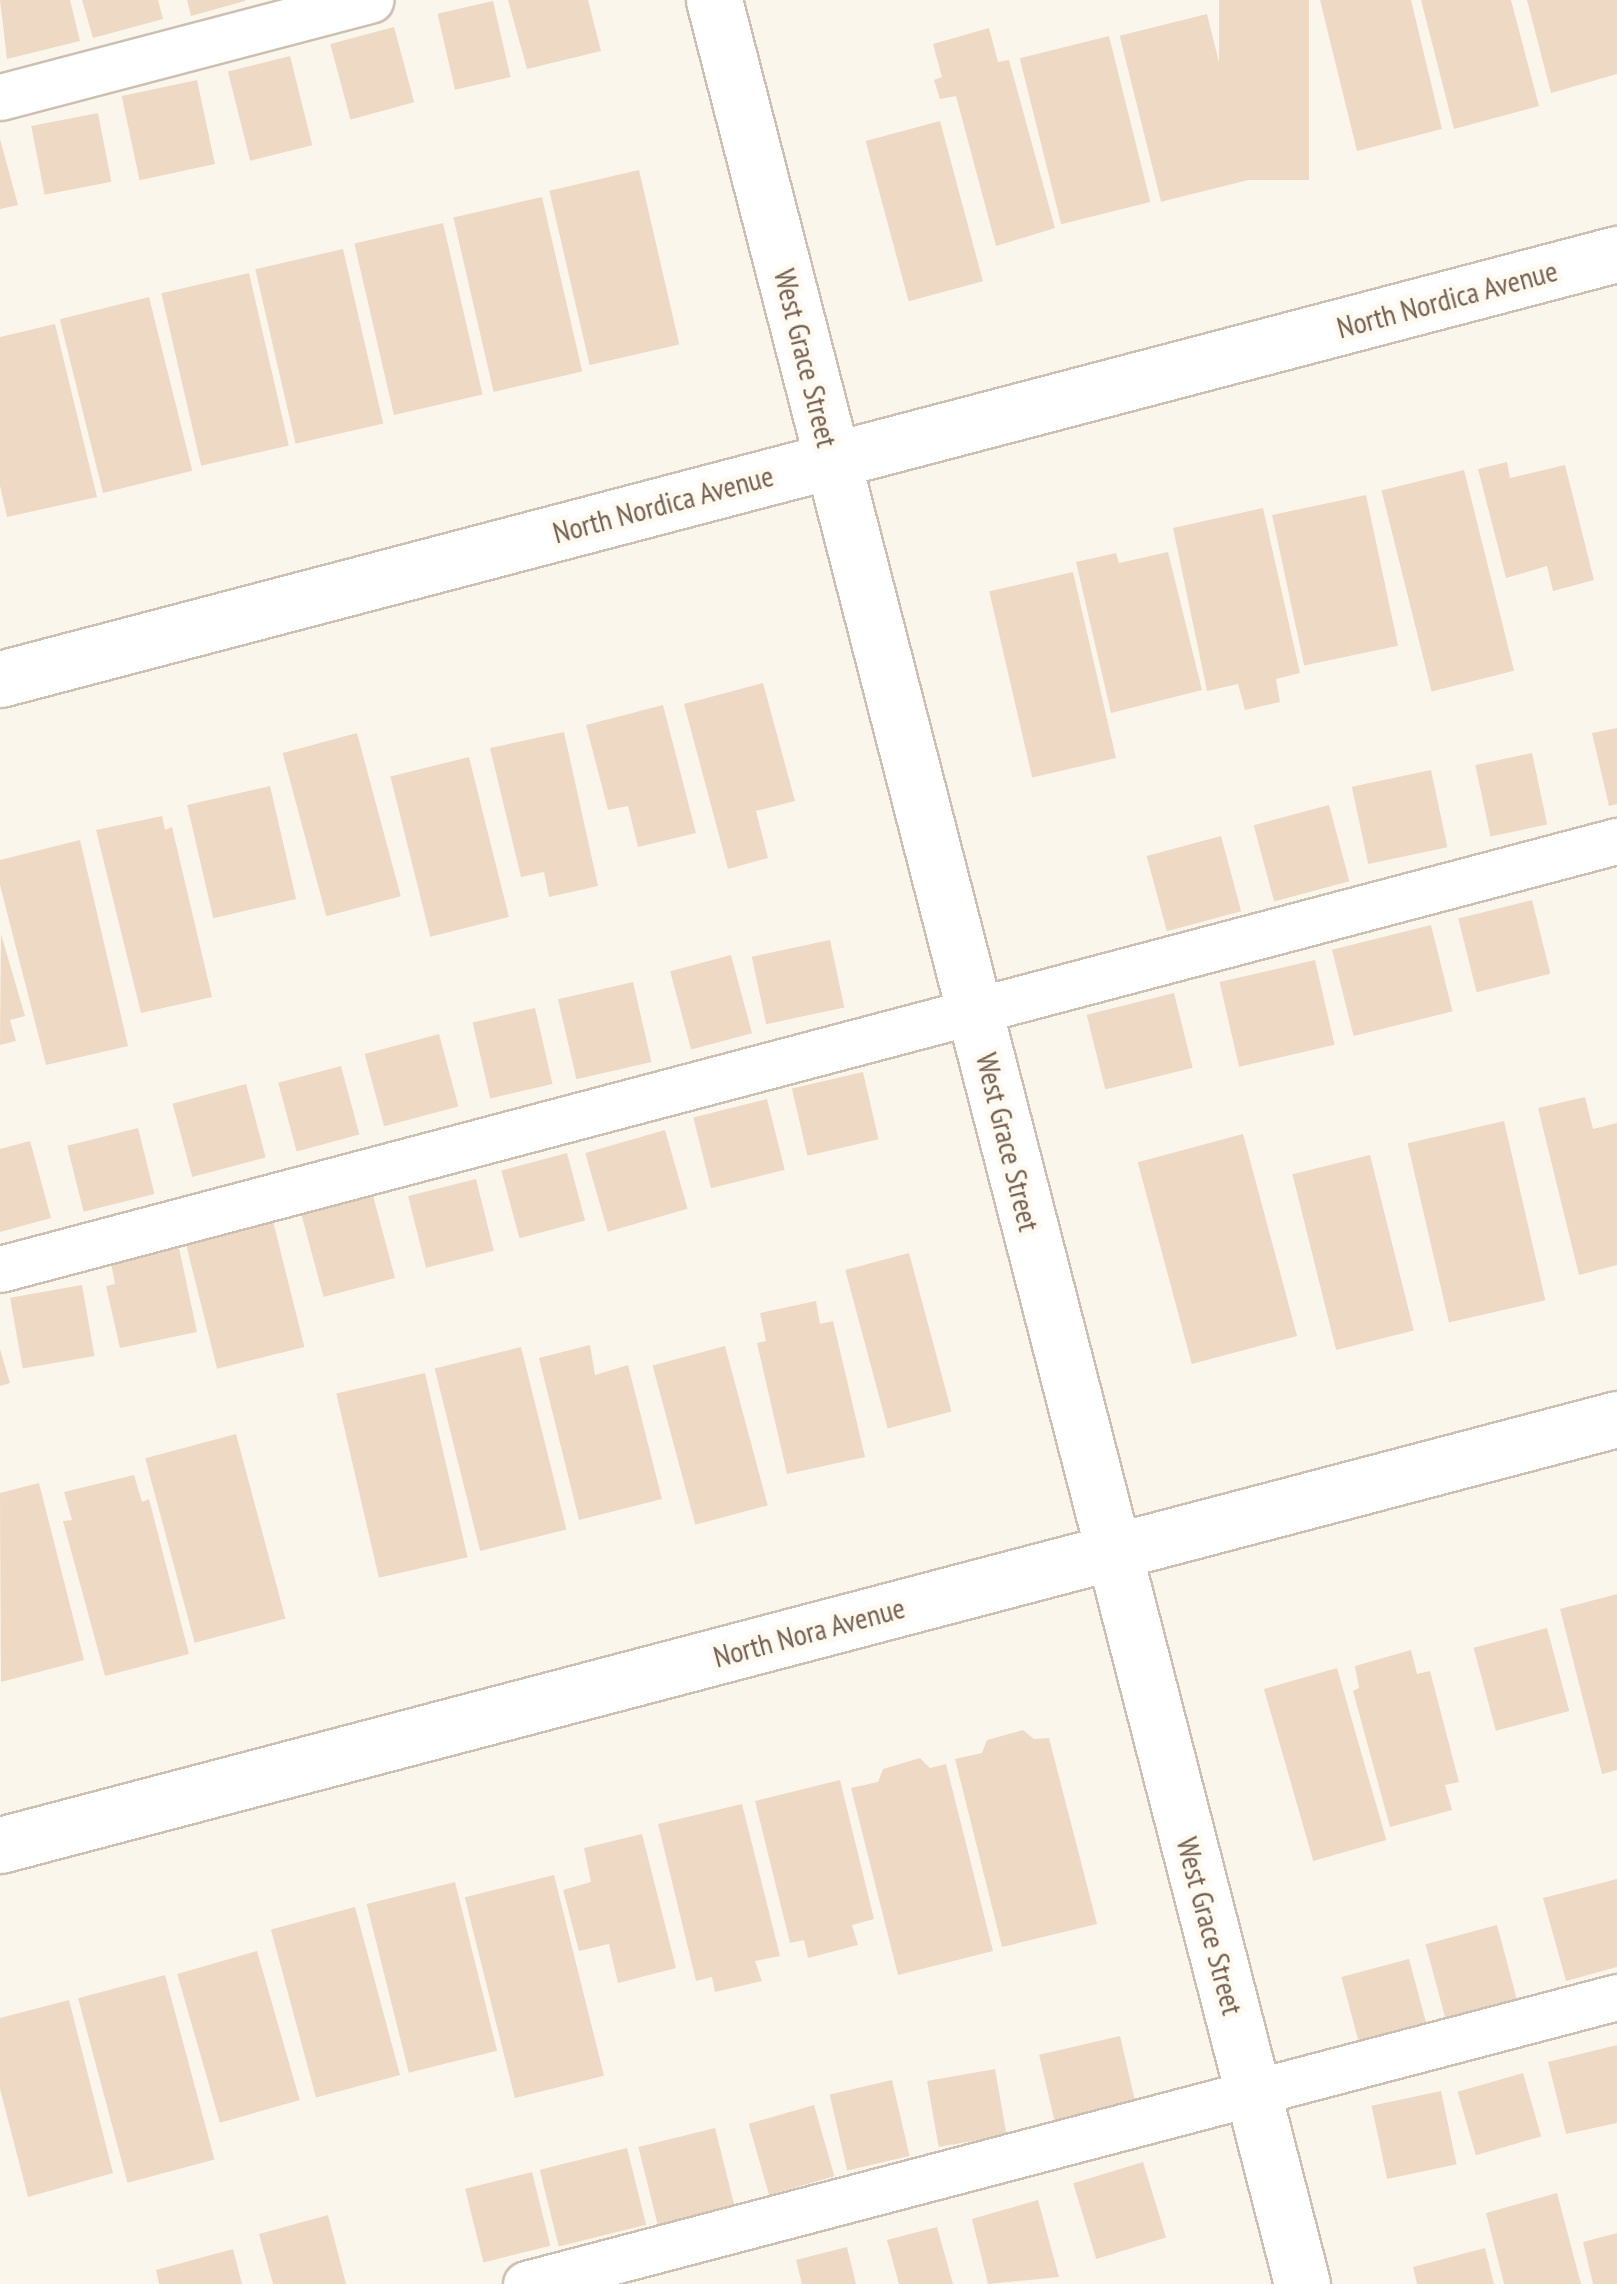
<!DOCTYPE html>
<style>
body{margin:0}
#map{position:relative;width:1617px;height:2284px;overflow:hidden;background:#fbf6eb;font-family:"PT Sans Narrow",sans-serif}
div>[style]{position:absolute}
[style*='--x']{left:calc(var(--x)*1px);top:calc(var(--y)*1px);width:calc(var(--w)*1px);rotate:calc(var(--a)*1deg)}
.building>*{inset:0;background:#eed9c5;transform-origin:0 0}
.roads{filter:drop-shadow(2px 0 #cdbfb1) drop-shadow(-2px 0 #cdbfb1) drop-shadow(0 2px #cdbfb1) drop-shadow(0 -2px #cdbfb1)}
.lane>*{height:45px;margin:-22.5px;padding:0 22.5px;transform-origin:22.5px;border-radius:22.5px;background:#fff}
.street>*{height:55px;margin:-27.5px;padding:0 27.5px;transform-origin:27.5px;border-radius:27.5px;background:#fff}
span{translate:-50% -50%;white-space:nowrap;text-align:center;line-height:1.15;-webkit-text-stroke:9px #fefaf1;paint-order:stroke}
.street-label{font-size:30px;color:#756050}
</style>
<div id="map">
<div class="building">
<div style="clip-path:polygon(0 0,70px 0,80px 41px,7px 59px)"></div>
<div style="clip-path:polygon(82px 0,158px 0,163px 19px,93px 38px)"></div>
<div style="clip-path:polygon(187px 0,245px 0,245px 1px,191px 16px)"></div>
<div style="clip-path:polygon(508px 0,588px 0,601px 51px,527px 69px)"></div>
<div style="left:1219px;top:0;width:90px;height:180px"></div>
<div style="clip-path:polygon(1320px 0,1411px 0,1442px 129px,1357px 151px)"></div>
<div style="clip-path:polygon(1421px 0,1511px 0,1539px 106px,1454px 129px)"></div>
<div style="clip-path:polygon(1527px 0,1617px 0,1617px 74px,1551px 93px)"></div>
<div style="left:493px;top:1px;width:78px;height:57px;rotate:77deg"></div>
<div style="left:1207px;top:14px;width:171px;height:90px;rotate:76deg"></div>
<div style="left:394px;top:27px;width:78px;height:66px;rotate:75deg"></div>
<div style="clip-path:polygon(989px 28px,998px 62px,1009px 60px,1055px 228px,996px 246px,956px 96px,940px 99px,934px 80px,942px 77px,933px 44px)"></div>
<div style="left:1109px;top:36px;width:171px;height:92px;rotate:76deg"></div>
<div style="left:290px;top:56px;width:92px;height:64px;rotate:76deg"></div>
<div style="left:197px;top:80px;width:86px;height:77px;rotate:78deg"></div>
<div style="left:98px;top:113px;width:70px;height:68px;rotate:79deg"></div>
<div style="left:940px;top:121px;width:166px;height:77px;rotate:75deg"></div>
<div style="clip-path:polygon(0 139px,18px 205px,0 209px)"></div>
<div style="left:639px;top:170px;width:179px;height:92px;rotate:77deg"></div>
<div style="left:542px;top:197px;width:179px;height:91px;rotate:77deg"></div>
<div style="left:443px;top:223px;width:176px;height:91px;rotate:77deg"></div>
<div style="left:343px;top:249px;width:179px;height:90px;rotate:77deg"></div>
<div style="left:249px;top:273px;width:177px;height:90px;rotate:77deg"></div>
<div style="left:149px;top:297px;width:179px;height:92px;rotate:76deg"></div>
<div style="clip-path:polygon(55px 324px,97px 497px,7px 517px,0 486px,0 337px)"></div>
<div style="clip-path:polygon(1507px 462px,1510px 478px,1565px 465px,1594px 580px,1553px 591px,1547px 566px,1506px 578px,1478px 469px)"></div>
<div style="left:1464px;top:470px;width:207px;height:85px;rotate:76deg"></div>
<div style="left:1366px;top:495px;width:154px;height:96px;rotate:78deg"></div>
<div style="clip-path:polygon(1263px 508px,1300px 673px,1276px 679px,1280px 702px,1245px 710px,1238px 684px,1207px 691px,1173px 528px)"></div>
<div style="clip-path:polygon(1168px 552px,1202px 690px,1111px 713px,1076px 562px,1116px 553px,1119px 563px)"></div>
<div style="left:1073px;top:572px;width:191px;height:86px;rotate:77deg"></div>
<div style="clip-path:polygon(763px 683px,795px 801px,756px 811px,768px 858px,728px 869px,684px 704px)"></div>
<div style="clip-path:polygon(663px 705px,696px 833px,638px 847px,628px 806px,608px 810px,586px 725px)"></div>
<div style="clip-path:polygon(1617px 728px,1617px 804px,1609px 806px,1592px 733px)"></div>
<div style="clip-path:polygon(564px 732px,598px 886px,549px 897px,544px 872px,521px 877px,490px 748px)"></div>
<div style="left:357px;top:733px;width:169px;height:77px;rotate:75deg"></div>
<div style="left:1532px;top:753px;width:73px;height:58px;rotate:78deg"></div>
<div style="left:469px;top:757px;width:165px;height:81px;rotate:76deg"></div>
<div style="left:1431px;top:770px;width:79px;height:81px;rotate:78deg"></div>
<div style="left:270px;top:786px;width:116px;height:85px;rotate:77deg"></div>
<div style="left:1329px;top:805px;width:79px;height:78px;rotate:75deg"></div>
<div style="clip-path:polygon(162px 816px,165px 830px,172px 827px,212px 997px,141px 1013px,96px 830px)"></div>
<div style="left:1221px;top:836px;width:78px;height:77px;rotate:75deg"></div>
<div style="clip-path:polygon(80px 840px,128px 1046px,46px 1065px,0 885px,0 860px)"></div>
<div style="left:1532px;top:900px;width:76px;height:76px;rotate:76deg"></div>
<div style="left:1431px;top:925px;width:89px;height:102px;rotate:76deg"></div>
<div style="clip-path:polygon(1px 934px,25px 1016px,10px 1020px,16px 1041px,0 1045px)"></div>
<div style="left:830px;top:940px;width:69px;height:80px;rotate:78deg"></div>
<div style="left:731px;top:955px;width:81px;height:63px;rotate:75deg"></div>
<div style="left:1315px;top:960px;width:87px;height:98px;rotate:77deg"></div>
<div style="left:633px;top:982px;width:82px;height:77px;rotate:77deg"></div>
<div style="left:1174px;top:993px;width:77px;height:90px;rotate:76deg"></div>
<div style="left:535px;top:1008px;width:78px;height:64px;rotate:77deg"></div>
<div style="left:439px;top:1034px;width:75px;height:77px;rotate:75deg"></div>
<div style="left:341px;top:1066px;width:71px;height:65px;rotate:75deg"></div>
<div style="left:863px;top:1072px;width:69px;height:73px;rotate:77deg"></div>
<div style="left:246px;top:1084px;width:76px;height:76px;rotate:75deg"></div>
<div style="clip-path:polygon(1585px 1097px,1593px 1129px,1617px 1123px,1617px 1265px,1579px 1275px,1538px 1108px)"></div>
<div style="left:767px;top:1099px;width:73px;height:76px;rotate:76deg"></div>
<div style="left:1504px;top:1121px;width:184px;height:99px;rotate:77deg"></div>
<div style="left:138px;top:1128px;width:68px;height:73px;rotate:76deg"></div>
<div style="left:665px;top:1130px;width:82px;height:83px;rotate:74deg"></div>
<div style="left:1243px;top:1134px;width:209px;height:109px;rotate:75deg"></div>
<div style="clip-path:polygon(30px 1141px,51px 1218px,0 1232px,0 1149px)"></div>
<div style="left:567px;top:1153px;width:70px;height:68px;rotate:75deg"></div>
<div style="left:1370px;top:1155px;width:181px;height:80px;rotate:76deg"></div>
<div style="left:476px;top:1179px;width:74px;height:70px;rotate:76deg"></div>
<div style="left:372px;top:1192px;width:89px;height:74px;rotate:75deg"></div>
<div style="left:272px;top:1217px;width:134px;height:90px;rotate:76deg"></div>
<div style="clip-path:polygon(179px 1248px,197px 1332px,120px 1348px,106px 1286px,115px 1284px,111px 1263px)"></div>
<div style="left:909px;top:1253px;width:164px;height:66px;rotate:75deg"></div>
<div style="left:82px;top:1285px;width:72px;height:73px;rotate:80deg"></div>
<div style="clip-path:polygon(816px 1301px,820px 1324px,833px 1321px,865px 1457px,787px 1474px,757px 1343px,766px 1341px,760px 1313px)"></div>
<div style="clip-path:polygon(590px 1345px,595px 1375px,628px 1365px,662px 1499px,579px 1520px,539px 1358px)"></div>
<div style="left:725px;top:1346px;width:165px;height:75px;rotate:75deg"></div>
<div style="left:521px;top:1347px;width:188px;height:89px;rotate:76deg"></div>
<div style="clip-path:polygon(0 1349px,10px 1383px,0 1386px)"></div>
<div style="left:425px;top:1373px;width:189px;height:91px;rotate:77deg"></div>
<div style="left:236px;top:1434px;width:191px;height:94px;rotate:75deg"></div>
<div style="clip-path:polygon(134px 1475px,142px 1502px,149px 1499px,189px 1654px,105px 1676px,63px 1521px,72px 1520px,64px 1492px)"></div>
<div style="clip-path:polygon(39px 1483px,84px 1660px,1px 1682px,0 1493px)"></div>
<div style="clip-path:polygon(1617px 1594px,1617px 1770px,1602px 1774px,1560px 1609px)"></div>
<div style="left:1547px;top:1628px;width:86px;height:76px;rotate:75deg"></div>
<div style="clip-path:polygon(1411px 1650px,1417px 1674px,1430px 1671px,1459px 1782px,1445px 1785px,1452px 1810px,1390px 1827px,1353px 1691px,1359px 1688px,1355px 1666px)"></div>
<div style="left:1337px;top:1668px;width:179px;height:76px;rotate:74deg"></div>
<div style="clip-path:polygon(1023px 1730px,1034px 1739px,1049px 1738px,1097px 1924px,1002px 1947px,955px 1759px,982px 1753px,987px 1740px)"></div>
<div style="clip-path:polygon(920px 1758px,930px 1768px,946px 1764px,993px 1951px,898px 1975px,851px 1788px,878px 1782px,883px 1769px)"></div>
<div style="clip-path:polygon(840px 1780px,874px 1919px,852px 1925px,858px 1945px,808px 1958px,804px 1940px,790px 1943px,755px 1801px)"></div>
<div style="clip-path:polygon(742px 1804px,780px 1956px,755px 1961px,762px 1981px,715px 1992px,712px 1977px,696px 1981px,658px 1824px)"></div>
<div style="clip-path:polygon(642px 1834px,676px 1968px,618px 1983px,609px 1944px,579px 1951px,563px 1890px,591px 1882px,584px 1848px)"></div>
<div style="left:554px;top:1875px;width:207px;height:92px;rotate:76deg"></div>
<div style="clip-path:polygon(1617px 1879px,1617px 1967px,1566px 1981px,1543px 1898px)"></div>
<div style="left:455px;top:1882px;width:174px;height:91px;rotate:76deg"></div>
<div style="left:355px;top:1907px;width:174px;height:87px;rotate:75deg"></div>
<div style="left:1497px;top:1925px;width:79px;height:74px;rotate:75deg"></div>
<div style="left:257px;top:1951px;width:155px;height:83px;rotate:74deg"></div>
<div style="left:1409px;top:1959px;width:70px;height:70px;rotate:75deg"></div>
<div style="left:165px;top:1975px;width:191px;height:90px;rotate:75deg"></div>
<div style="clip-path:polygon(69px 2000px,113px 2173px,28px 2197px,0 2089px,0 2018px)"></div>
<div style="left:1120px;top:2036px;width:74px;height:83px;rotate:77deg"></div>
<div style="clip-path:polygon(1617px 2045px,1617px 2123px,1566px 2134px,1548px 2062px)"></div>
<div style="left:995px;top:2069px;width:67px;height:69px;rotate:80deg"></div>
<div style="left:1523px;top:2073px;width:66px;height:68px;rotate:74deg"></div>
<div style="left:892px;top:2080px;width:78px;height:64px;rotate:77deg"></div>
<div style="left:1441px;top:2091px;width:75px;height:71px;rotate:78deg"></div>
<div style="left:814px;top:2105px;width:74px;height:68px;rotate:74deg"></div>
<div style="left:715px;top:2128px;width:81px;height:79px;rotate:76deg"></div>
<div style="left:627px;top:2148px;width:79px;height:90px;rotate:76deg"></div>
<div style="left:1143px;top:2162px;width:79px;height:73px;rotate:73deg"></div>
<div style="left:532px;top:2172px;width:76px;height:69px;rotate:76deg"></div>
<div style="clip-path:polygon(1557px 2193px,1581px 2284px,1504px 2284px,1486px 2213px)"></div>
<div style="clip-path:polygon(1038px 2200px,1059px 2277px,988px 2284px,972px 2219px)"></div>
<div style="clip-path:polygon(328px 2215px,346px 2284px,273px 2284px,259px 2234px)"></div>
<div style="clip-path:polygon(937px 2227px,953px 2284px,899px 2284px,887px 2240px)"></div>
<div style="clip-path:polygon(1617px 2233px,1617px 2284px,1593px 2284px,1583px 2242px)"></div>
<div style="clip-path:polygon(847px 2247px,856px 2284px,802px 2284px,796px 2260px)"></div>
<div style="clip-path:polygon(1485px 2248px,1494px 2284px,1417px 2284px,1413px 2267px)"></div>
<div style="clip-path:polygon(233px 2249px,242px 2284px,159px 2284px,156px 2270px)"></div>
</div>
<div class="roads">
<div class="lane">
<div style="--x:0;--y:97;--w:383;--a:-14.7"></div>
<div style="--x:0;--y:1269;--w:1673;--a:-14.83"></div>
<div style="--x:526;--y:2284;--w:1128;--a:-14.74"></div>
</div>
<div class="street">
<div style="--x:714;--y:0;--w:2358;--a:75.56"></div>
<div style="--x:0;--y:679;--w:1672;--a:-14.73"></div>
<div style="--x:0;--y:1845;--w:1672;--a:-14.76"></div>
</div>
</div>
<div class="street-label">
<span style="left:1447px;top:299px;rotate:-15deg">North Nordica Avenue</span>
<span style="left:806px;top:358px;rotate:76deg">West Grace Street</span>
<span style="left:663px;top:504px;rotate:-15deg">North Nordica Avenue</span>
<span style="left:1008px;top:1142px;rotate:76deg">West Grace Street</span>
<span style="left:809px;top:1632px;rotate:-15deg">North Nora Avenue</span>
<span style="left:1210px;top:1926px;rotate:75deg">West Grace Street</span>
</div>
</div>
